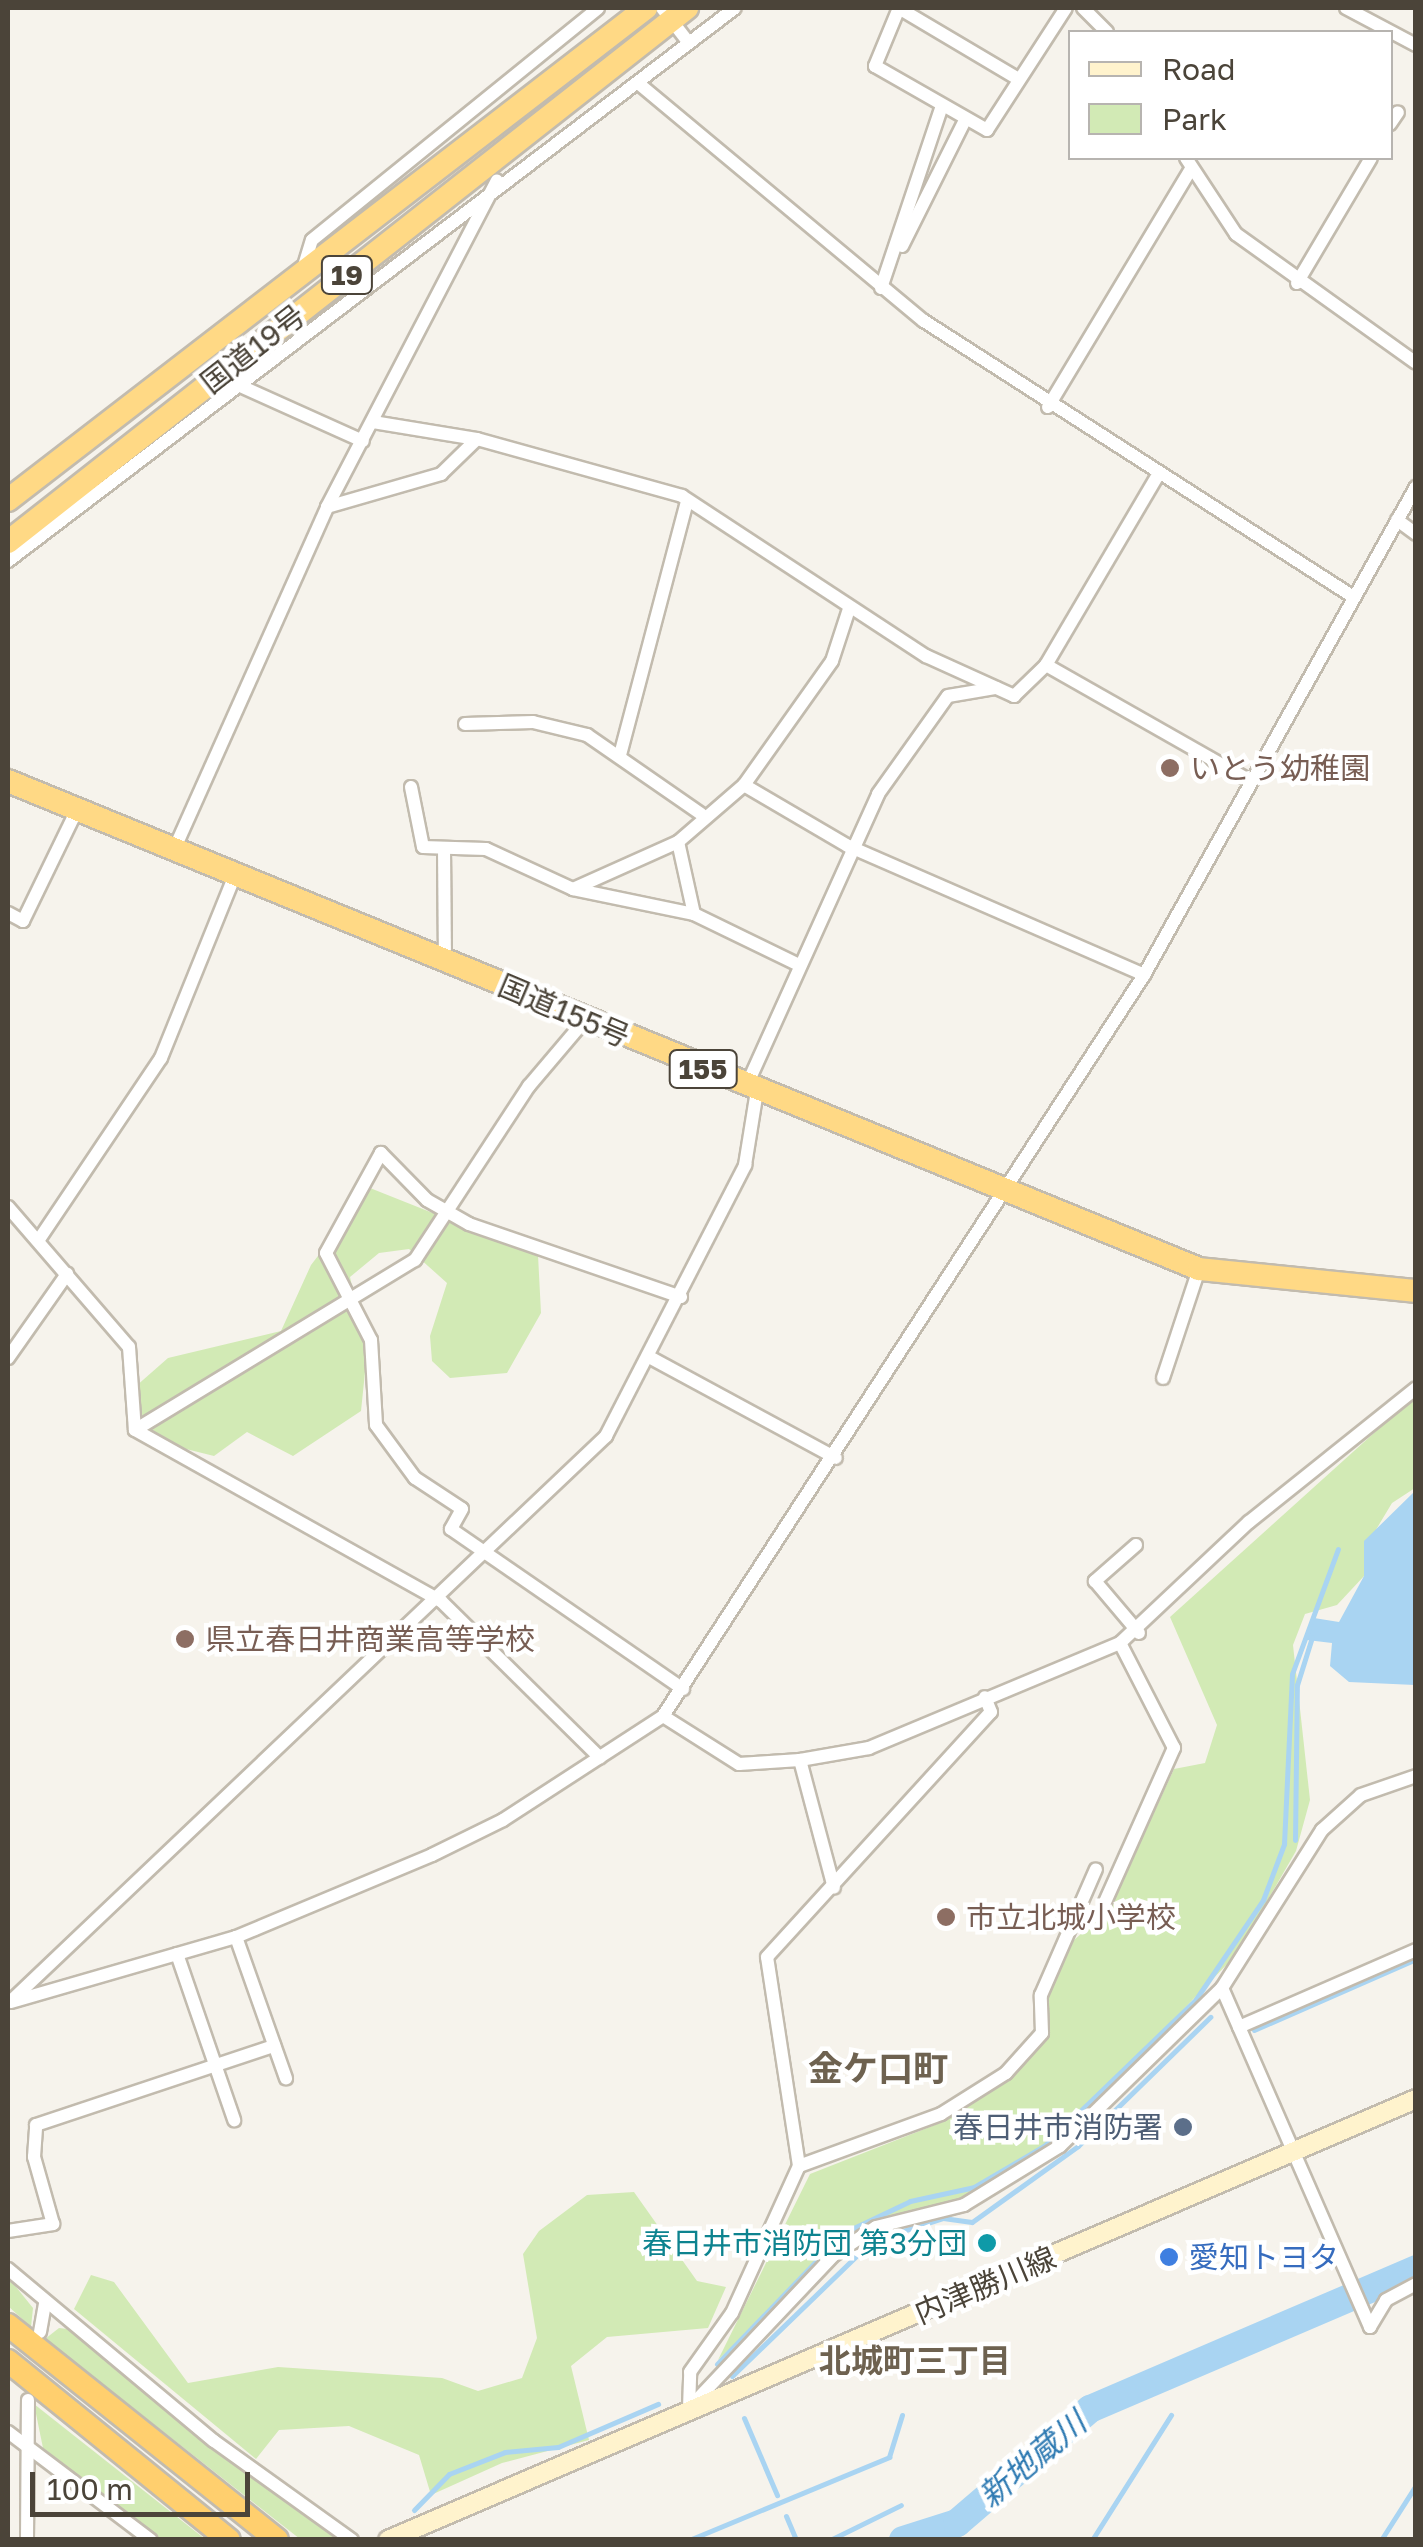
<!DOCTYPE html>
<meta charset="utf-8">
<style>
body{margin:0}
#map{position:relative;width:1423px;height:2547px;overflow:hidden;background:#f6f3ec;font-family:"Golos Text","Noto Sans JP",sans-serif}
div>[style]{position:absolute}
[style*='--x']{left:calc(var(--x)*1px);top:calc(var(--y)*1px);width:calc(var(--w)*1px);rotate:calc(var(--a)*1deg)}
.green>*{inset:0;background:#d2eab5}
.water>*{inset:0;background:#a9d4f2}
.stream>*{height:5px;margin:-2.5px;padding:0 2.5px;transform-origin:2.5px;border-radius:2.5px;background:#a9d4f2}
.river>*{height:28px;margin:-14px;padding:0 14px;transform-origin:14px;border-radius:14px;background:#a9d4f2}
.roads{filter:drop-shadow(2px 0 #c2bbae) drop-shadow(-2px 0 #c2bbae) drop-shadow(0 2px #c2bbae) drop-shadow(0 -2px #c2bbae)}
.minor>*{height:12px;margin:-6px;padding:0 6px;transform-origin:6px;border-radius:6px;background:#fff}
.secondary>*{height:18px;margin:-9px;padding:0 9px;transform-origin:9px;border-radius:9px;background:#fff3cd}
.trunk>*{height:22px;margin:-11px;padding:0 11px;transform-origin:11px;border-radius:11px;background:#ffd985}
.motorway>*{height:22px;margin:-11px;padding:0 11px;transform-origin:11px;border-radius:11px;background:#ffcf6e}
.dots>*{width:28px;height:28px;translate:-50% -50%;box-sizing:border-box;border:5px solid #fff;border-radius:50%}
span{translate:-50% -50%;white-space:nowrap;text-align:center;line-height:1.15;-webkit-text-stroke:9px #fff;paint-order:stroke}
.shield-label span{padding:2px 8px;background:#fff;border:2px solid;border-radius:8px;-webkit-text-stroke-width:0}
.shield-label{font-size:28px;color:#4b4439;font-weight:700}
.street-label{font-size:30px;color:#4b4439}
.education-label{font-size:30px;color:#785e54}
.left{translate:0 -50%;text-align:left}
.service-label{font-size:30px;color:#4e5e75}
.right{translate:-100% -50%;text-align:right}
.culture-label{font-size:30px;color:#0d838f}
.shop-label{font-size:30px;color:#366cbe}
.neighbourhood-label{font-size:32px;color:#6e6250;font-weight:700}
.water-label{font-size:32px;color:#2e7ab2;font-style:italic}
.quarter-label{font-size:35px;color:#6e6250;font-weight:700}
.frame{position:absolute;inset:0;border:10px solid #4b4439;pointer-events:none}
.legend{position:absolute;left:1068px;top:30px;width:325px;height:130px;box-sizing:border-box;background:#fff;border:2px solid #b7b4b0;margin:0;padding:12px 18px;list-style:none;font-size:30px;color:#4b4439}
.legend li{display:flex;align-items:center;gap:20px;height:50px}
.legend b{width:50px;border:2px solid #b7b4b0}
.scale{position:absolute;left:30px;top:2472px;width:220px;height:45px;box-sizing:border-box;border:5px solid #4b4439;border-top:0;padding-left:12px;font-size:30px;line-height:35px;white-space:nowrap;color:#4b4439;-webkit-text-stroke:8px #fff;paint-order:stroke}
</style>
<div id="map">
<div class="green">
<div style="clip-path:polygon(370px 1188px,538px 1255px,541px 1313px,507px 1373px,450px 1378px,432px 1361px,430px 1336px,447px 1283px,409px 1249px,379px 1253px,350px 1277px,367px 1353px,361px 1411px,293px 1456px,247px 1432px,214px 1456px,146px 1439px,135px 1387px,168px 1358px,281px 1331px,311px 1265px)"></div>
<div style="clip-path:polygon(1415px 1396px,1415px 1488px,1392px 1503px,1368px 1543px,1365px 1575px,1337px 1605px,1305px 1614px,1293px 1645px,1310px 1800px,1296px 1851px,1236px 1955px,1049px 2148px,964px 2198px,859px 2228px,718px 2360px,810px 2174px,945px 2121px,1010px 2079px,1049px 2035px,1047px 1999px,1064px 1949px,1110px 1908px,1174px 1769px,1205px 1763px,1217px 1725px,1170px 1617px)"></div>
<div style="clip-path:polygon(634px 2192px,697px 2281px,726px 2287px,708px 2328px,607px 2337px,571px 2366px,589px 2440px,502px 2463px,431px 2495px,419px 2455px,349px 2426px,279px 2430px,256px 2459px,74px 2309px,91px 2275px,114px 2282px,188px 2383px,278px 2367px,442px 2378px,478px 2391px,522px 2378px,537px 2338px,523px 2254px,539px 2231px,587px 2195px)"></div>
<div style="clip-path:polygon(8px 2277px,33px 2308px,31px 2327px,8px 2306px)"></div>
<div style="clip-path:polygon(59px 2328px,68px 2329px,336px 2539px,300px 2539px,45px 2339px)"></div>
<div style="clip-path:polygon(34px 2404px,205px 2539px,159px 2539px,43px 2448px)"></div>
</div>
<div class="water">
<div style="clip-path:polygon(1415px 1491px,1415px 1685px,1349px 1682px,1330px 1666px,1332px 1643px,1307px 1640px,1314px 1618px,1339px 1622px,1364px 1576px,1364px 1541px)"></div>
</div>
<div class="stream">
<div style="--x:1295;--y:1840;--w:155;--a:-89.3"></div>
<div style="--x:1297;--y:1685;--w:50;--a:-72.6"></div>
<div style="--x:1254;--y:2030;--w:177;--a:-23.7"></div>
<div style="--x:717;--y:2364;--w:182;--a:-46.1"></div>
<div style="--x:843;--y:2233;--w:74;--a:-25.5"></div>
<div style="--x:910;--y:2201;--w:66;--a:-12.3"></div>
<div style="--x:974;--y:2187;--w:81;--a:-30.4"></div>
<div style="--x:1044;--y:2146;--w:211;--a:-44"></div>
<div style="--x:1196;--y:1999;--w:120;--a:-55.9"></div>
<div style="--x:1263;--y:1900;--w:60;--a:-69.4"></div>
<div style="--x:1284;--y:1844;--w:170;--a:-87.3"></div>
<div style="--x:1292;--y:1674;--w:133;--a:-69.8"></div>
<div style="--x:732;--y:2376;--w:194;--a:-44"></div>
<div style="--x:872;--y:2241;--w:75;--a:-17.9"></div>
<div style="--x:943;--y:2218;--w:29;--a:8"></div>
<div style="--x:972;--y:2222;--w:130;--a:-35.6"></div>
<div style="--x:1078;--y:2146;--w:185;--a:-44.3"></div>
<div style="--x:744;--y:2418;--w:84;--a:66.8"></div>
<div style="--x:414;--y:2510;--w:50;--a:-45.8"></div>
<div style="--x:449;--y:2474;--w:60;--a:-21.4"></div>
<div style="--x:505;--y:2452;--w:53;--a:-5.4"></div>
<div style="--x:558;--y:2447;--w:109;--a:-23.3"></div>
<div style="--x:786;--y:2516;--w:26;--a:67"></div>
<div style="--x:689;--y:2540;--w:217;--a:-22.5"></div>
<div style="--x:889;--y:2457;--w:44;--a:-72.8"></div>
<div style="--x:830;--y:2540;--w:79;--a:-26.2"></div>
<div style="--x:1092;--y:2540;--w:148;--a:-57.7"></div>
<div style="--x:1381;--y:2540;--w:65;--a:-57.5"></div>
</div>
<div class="river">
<div style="--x:903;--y:2540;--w:57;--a:-17.5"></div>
<div style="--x:957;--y:2523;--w:175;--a:-40.6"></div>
<div style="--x:1090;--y:2409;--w:355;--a:-23.2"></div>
</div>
<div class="roads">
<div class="minor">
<div style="--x:662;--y:8;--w:44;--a:52.4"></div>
<div style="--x:1083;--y:8;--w:34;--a:45"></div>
<div style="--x:1346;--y:8;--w:79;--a:27.9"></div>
<div style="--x:1015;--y:77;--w:135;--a:-149.3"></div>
<div style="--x:899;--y:8;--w:63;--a:112.5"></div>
<div style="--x:875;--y:66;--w:129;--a:29.7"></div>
<div style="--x:987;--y:130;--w:145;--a:-57.1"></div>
<div style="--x:638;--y:83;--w:372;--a:39.8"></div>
<div style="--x:924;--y:321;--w:509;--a:32.72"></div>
<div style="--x:1390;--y:124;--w:14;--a:-56"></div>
<div style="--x:1186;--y:158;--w:91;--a:56.7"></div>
<div style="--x:1236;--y:234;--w:221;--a:35.6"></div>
<div style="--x:902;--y:246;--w:141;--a:-63.4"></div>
<div style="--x:303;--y:269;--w:30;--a:-73"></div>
<div style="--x:312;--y:240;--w:368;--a:-39"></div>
<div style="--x:1297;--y:283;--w:145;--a:-59.4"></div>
<div style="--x:881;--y:288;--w:189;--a:-71.5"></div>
<div style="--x:236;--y:384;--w:139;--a:24.2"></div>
<div style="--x:1048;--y:407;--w:278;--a:-59"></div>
<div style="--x:373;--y:422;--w:105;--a:9.3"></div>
<div style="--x:477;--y:439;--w:213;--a:15.5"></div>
<div style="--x:682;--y:496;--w:292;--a:33.3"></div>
<div style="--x:926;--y:656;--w:97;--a:24.4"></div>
<div style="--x:1014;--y:696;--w:45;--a:-44.1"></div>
<div style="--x:1046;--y:665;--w:235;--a:29.6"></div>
<div style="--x:327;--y:507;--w:119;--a:-16.1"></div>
<div style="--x:441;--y:474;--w:50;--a:-44.2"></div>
<div style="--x:1397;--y:520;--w:24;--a:36"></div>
<div style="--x:8;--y:561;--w:913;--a:-37.26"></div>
<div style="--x:1046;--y:665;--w:221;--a:-59.5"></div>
<div style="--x:465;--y:724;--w:68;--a:-1.7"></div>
<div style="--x:533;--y:722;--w:56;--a:13.5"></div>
<div style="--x:587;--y:735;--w:139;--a:34.7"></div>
<div style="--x:620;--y:755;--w:263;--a:-75.2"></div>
<div style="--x:744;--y:785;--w:121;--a:30.4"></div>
<div style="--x:848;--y:846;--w:323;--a:23.5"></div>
<div style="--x:411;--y:787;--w:61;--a:78.7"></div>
<div style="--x:423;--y:847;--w:63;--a:1.8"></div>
<div style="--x:486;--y:849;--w:96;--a:24.7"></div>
<div style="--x:573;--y:889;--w:124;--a:11.7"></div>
<div style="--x:694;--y:914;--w:117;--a:25.9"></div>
<div style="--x:444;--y:848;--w:114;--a:89.5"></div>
<div style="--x:173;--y:852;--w:378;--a:-65.9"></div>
<div style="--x:327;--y:507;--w:368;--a:-62.5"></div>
<div style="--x:573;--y:889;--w:115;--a:-24.1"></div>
<div style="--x:8;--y:913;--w:17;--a:28"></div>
<div style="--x:23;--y:921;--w:121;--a:-64.1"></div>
<div style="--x:694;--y:914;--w:74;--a:-102.5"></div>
<div style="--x:678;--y:842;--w:87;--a:-40.8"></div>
<div style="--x:744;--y:785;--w:152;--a:-54.6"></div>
<div style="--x:832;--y:661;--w:55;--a:-71.9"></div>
<div style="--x:746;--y:1087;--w:321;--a:-65.7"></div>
<div style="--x:878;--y:794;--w:120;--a:-54.5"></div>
<div style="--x:948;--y:696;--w:49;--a:-9.5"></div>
<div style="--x:8;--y:1207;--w:185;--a:49.2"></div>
<div style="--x:129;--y:1347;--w:83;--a:85.9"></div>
<div style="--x:135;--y:1430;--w:351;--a:29.2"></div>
<div style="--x:441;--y:1601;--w:223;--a:44.6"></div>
<div style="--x:38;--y:1241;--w:220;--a:-56.1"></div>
<div style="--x:161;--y:1058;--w:195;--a:-68"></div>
<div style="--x:681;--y:1297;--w:224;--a:-161"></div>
<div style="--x:469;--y:1224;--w:48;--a:-150.3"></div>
<div style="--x:427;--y:1200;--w:66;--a:-134.4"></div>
<div style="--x:381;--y:1153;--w:114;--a:118.8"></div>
<div style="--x:326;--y:1253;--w:98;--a:62.7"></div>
<div style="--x:371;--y:1340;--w:85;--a:86.6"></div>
<div style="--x:376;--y:1425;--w:66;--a:53.7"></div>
<div style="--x:415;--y:1478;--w:56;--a:33.4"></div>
<div style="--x:462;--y:1509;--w:23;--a:119"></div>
<div style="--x:451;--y:1529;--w:282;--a:34.6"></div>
<div style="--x:8;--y:1358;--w:103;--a:-54.9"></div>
<div style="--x:651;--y:1358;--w:210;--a:28.4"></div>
<div style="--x:1163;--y:1378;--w:115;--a:-71.7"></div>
<div style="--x:135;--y:1430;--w:328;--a:-31.3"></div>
<div style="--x:415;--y:1260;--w:208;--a:-56.8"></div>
<div style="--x:529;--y:1086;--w:87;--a:-49.7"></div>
<div style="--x:1136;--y:1545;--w:55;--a:138.7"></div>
<div style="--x:1095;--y:1581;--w:68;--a:49.8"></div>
<div style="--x:663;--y:1716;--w:90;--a:32.3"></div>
<div style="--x:739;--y:1764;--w:61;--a:-3.8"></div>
<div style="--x:800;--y:1760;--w:70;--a:-9.9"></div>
<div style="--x:869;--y:1748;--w:272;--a:-22.7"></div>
<div style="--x:1120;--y:1643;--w:177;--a:-43.2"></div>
<div style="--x:1249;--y:1522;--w:214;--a:-38.7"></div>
<div style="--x:800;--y:1760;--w:132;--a:75.1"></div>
<div style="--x:1105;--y:1902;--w:169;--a:-65.9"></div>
<div style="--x:1174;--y:1748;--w:118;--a:-117.2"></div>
<div style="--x:236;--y:1937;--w:150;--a:70.5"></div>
<div style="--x:177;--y:1954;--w:176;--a:71"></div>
<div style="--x:1222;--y:1988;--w:370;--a:66.4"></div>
<div style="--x:13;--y:1999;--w:818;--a:-43.51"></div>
<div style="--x:606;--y:1436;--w:305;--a:-62.8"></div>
<div style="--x:745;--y:1165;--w:75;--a:-80.8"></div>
<div style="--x:11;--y:2002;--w:234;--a:-16.1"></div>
<div style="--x:236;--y:1937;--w:212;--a:-22.7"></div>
<div style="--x:432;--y:1855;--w:79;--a:-26.2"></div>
<div style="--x:503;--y:1820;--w:191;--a:-33"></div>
<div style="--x:663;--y:1716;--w:883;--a:-57.01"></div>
<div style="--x:1144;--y:975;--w:559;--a:-60.87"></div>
<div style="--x:1239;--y:2027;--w:193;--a:-23.5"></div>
<div style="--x:799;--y:2166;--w:151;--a:-20.1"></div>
<div style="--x:941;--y:2114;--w:77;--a:-32.2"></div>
<div style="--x:1006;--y:2073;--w:54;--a:-48"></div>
<div style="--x:1042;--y:2033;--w:38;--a:-92"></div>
<div style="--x:1041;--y:1995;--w:137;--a:-66.4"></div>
<div style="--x:8;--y:2231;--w:46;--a:-8.8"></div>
<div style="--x:53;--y:2224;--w:70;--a:-105.8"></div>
<div style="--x:34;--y:2157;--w:32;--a:-86"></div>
<div style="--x:36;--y:2125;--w:251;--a:-18.4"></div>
<div style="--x:8;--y:2269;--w:268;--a:39.9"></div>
<div style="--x:214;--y:2441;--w:170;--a:35.7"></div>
<div style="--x:1370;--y:2327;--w:31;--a:-59"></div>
<div style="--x:1386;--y:2300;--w:34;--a:-28"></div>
<div style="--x:40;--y:2332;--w:29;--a:-80"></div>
<div style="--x:691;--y:2406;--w:208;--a:-46.6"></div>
<div style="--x:834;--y:2255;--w:50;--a:-33.7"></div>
<div style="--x:876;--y:2227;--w:91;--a:-14"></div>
<div style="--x:964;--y:2205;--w:113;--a:-31.6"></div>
<div style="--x:1060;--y:2146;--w:226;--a:-44.3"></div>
<div style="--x:1222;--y:1988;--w:187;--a:-57.7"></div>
<div style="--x:1322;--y:1830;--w:52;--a:-41.9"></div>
<div style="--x:1361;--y:1795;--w:58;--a:-19.1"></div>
<div style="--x:689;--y:2408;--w:36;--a:-88"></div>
<div style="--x:690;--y:2372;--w:72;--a:-54.6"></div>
<div style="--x:732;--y:2313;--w:162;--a:-65.5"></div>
<div style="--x:799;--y:2166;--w:211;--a:-98.7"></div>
<div style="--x:767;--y:1957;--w:332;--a:-47.6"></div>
<div style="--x:991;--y:1712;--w:16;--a:-112"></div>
<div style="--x:8;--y:2432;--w:179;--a:37.1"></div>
<div style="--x:27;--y:2540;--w:140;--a:-89.6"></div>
</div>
<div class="secondary">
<div style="--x:388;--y:2540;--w:1119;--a:-23.22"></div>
</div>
<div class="trunk">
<div style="--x:8;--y:500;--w:806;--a:-37.64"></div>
<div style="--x:8;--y:542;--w:864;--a:-38.18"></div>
<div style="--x:8;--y:781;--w:1287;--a:22.28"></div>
<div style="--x:1199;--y:1269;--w:218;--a:5.8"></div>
</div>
<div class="motorway">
<div style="--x:8;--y:2325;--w:344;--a:38.6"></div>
<div style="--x:8;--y:2361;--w:284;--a:39"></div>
</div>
</div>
<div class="dots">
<div style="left:1170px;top:768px;background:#8d6e63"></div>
<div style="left:185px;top:1639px;background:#8d6e63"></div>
<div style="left:946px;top:1917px;background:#8d6e63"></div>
<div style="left:1183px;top:2127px;background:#5c6f8a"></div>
<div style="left:987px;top:2243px;background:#0f9aa8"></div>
<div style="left:1169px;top:2257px;background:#3f7fe0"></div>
</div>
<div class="shield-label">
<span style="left:347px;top:275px">19</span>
<span style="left:703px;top:1069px">155</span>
</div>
<div class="street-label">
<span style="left:253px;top:349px;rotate:-38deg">国道19号</span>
<span style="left:564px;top:1011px;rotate:23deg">国道155号</span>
<span style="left:985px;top:2285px;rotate:-23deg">内津勝川線</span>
</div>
<div class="education-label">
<span class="left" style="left:1190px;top:768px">いとう幼稚園</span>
<span class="left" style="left:205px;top:1639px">県立春日井商業高等学校</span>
<span class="left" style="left:966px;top:1917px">市立北城小学校</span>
</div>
<div class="service-label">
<span class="right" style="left:1163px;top:2127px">春日井市消防署</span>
</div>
<div class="culture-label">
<span class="right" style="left:967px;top:2243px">春日井市消防団 第3分団</span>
</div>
<div class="shop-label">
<span class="left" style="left:1189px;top:2257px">愛知トヨタ</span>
</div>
<div class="neighbourhood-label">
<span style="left:915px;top:2360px">北城町三丁目</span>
</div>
<div class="water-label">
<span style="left:1032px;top:2459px;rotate:-40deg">新地蔵川</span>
</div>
<div class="quarter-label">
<span style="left:878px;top:2068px">金ケ口町</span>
</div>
<div class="frame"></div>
<ul class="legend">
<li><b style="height:12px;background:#fff3cd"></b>Road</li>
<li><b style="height:28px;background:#d2eab5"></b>Park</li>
</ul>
<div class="scale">100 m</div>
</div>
